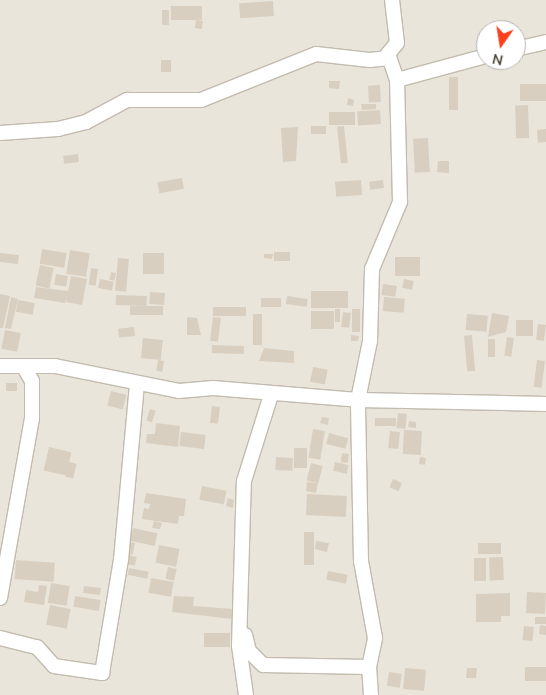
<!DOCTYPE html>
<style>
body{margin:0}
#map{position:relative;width:546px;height:695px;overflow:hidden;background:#f6f3ec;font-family:"Nunito Sans",sans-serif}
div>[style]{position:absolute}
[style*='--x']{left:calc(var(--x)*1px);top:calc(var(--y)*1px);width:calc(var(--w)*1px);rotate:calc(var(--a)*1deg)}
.residential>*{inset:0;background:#eae5da}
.building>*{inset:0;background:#d8cfc1;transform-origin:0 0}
.roads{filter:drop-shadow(1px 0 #c2bbae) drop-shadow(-1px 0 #c2bbae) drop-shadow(0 1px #c2bbae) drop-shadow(0 -1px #c2bbae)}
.street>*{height:14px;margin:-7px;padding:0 7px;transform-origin:7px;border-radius:7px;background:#fff}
span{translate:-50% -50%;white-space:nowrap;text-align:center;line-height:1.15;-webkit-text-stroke:5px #fff;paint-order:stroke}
.north{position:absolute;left:476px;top:20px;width:50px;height:50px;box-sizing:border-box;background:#fff;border:1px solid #b7b4b0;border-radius:50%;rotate:193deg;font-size:14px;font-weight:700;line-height:20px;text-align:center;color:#4b4439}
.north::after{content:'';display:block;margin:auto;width:18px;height:22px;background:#fc3f1d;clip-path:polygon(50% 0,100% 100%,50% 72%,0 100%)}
</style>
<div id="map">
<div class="residential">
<div style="clip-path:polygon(evenodd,0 0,546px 0,546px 695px,0 695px,0 0,486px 30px,516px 30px,516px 60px,486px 60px,486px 30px)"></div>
</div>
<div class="building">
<div style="left:273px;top:1px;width:15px;height:34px;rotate:86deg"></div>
<div style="left:171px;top:6px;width:31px;height:14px"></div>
<div style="left:162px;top:10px;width:7px;height:15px"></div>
<div style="left:196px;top:20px;width:7px;height:8px;rotate:8deg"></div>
<div style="left:161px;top:60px;width:10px;height:12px"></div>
<div style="left:449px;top:77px;width:9px;height:33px"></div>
<div style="clip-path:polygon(329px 81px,340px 81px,339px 89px,329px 88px)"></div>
<div style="left:546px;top:84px;width:17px;height:26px;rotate:90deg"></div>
<div style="left:380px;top:85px;width:17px;height:12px;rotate:87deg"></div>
<div style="clip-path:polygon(348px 98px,354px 100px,353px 106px,347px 105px)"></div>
<div style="clip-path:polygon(361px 104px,376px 104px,376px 109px,362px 110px)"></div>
<div style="left:528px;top:105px;width:33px;height:13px;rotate:88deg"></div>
<div style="left:380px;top:110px;width:14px;height:23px;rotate:86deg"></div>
<div style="left:355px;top:112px;width:13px;height:26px;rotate:90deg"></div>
<div style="left:311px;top:126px;width:15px;height:8px"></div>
<div style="left:344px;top:126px;width:37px;height:7px;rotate:84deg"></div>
<div style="clip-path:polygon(298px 127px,296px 161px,283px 162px,281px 128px)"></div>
<div style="clip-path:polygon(546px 129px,546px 142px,538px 143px,537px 130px)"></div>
<div style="left:428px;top:138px;width:34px;height:15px;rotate:87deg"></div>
<div style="left:78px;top:154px;width:8px;height:15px;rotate:83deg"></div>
<div style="clip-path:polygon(438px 161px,449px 161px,449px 173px,437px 172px)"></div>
<div style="left:182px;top:178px;width:11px;height:25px;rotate:80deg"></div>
<div style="left:361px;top:180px;width:15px;height:26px;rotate:86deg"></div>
<div style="left:383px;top:180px;width:8px;height:14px;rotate:83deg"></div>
<div style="left:42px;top:249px;width:25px;height:15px;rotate:9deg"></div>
<div style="left:70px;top:250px;width:20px;height:24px;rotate:9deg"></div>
<div style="left:274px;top:252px;width:16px;height:9px"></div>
<div style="left:0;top:253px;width:19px;height:9px;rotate:6deg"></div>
<div style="left:143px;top:253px;width:21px;height:21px"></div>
<div style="clip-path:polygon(264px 254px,273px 254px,272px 259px,264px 258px)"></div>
<div style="left:395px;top:257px;width:25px;height:19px"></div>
<div style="left:118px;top:258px;width:11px;height:33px;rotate:5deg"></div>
<div style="left:40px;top:265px;width:14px;height:21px;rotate:12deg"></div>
<div style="left:91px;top:268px;width:7px;height:17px;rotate:8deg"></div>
<div style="left:111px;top:272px;width:5px;height:8px;rotate:11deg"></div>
<div style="left:56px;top:274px;width:12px;height:11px;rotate:9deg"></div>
<div style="clip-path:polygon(71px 276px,87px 279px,82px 305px,66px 302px,67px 295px,65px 303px,34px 298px,36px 287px,68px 291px)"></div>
<div style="left:100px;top:279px;width:14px;height:9px;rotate:12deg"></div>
<div style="left:404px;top:279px;width:10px;height:9px;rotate:11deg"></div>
<div style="left:383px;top:284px;width:14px;height:11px;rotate:8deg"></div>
<div style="left:348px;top:291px;width:17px;height:37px;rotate:90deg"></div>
<div style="left:150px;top:292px;width:15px;height:12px;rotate:4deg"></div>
<div style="clip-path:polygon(0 294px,10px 296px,3px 328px,0 328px)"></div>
<div style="left:116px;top:295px;width:31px;height:10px;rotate:2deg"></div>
<div style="left:287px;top:296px;width:21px;height:8px;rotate:8deg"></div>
<div style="clip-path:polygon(11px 297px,18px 299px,11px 329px,5px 328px)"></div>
<div style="left:384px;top:297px;width:21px;height:14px;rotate:5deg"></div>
<div style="left:261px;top:298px;width:20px;height:9px"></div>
<div style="left:18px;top:300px;width:17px;height:12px;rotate:10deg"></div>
<div style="left:130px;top:306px;width:33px;height:9px"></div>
<div style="left:213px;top:307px;width:33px;height:9px"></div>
<div style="left:335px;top:309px;width:5px;height:13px"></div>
<div style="left:352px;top:309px;width:8px;height:23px"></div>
<div style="left:311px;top:311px;width:23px;height:18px"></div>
<div style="left:343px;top:312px;width:8px;height:15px;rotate:7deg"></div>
<div style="clip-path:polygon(492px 313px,509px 316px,506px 332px,488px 337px)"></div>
<div style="left:253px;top:314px;width:9px;height:31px"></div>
<div style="left:467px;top:314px;width:21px;height:16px;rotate:5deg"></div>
<div style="clip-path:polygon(187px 317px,197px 318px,201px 335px,187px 335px)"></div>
<div style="left:213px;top:317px;width:8px;height:24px;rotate:7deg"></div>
<div style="left:516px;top:320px;width:17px;height:16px"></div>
<div style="left:538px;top:324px;width:8px;height:16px;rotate:7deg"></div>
<div style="left:134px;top:327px;width:9px;height:16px;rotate:84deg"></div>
<div style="left:5px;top:330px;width:16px;height:19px;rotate:11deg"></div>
<div style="clip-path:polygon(351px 335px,359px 336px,358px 341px,351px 341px)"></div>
<div style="left:472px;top:335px;width:36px;height:8px;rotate:85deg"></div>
<div style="left:507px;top:337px;width:7px;height:19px;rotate:8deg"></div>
<div style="left:143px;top:338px;width:20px;height:20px;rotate:6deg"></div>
<div style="left:488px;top:339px;width:7px;height:18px"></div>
<div style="left:212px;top:345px;width:32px;height:8px;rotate:2deg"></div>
<div style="clip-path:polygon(264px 348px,294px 351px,294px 363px,259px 361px)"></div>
<div style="left:158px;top:360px;width:6px;height:11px;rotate:9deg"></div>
<div style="left:537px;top:360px;width:8px;height:27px;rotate:7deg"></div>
<div style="left:313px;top:367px;width:15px;height:15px;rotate:11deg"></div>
<div style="left:6px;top:383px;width:11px;height:8px"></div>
<div style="left:111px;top:391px;width:16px;height:15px;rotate:14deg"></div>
<div style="left:212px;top:406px;width:8px;height:17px;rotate:7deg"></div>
<div style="left:150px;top:409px;width:6px;height:12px;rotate:18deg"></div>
<div style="left:398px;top:413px;width:9px;height:15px;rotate:6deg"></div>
<div style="clip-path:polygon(322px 417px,329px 418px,328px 425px,320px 423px)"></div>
<div style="left:375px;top:418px;width:21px;height:8px"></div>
<div style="clip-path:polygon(409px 421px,416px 422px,416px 428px,408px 427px)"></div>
<div style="clip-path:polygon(156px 423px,180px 426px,178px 447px,146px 443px,147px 434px,155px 434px)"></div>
<div style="left:313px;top:429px;width:12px;height:29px;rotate:9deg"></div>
<div style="left:404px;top:430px;width:18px;height:24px;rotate:3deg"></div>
<div style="left:390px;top:431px;width:10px;height:17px;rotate:6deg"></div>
<div style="left:181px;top:432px;width:25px;height:14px;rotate:7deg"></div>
<div style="left:329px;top:433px;width:20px;height:11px;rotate:15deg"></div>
<div style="left:49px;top:447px;width:23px;height:24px;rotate:13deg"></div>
<div style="left:294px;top:448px;width:13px;height:20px"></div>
<div style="left:342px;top:453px;width:7px;height:9px;rotate:8deg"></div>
<div style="left:276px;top:457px;width:17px;height:13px;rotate:3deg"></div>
<div style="left:420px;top:457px;width:6px;height:7px;rotate:9deg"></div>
<div style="left:69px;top:462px;width:8px;height:15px;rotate:14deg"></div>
<div style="left:335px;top:462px;width:14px;height:9px;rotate:12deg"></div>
<div style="left:311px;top:463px;width:12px;height:18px;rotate:14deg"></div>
<div style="left:393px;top:479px;width:10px;height:9px;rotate:24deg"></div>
<div style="clip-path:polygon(307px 482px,318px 483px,316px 493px,306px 491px)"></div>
<div style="left:202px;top:486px;width:25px;height:14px;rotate:11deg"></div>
<div style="clip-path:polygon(146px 493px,186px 499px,184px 516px,179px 516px,178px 524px,142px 519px,144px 508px,149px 509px,150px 504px,144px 503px)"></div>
<div style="left:307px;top:494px;width:40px;height:21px;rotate:3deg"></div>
<div style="clip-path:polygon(228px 498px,234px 500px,233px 508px,226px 506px)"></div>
<div style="clip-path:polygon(154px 521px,162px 523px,160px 529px,152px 528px)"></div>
<div style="left:133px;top:528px;width:25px;height:13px;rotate:12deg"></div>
<div style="left:304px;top:532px;width:10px;height:33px"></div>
<div style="clip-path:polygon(316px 541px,329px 543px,327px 552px,315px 549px)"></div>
<div style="left:130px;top:542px;width:5px;height:12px;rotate:11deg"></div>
<div style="left:478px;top:543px;width:23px;height:11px"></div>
<div style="left:159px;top:545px;width:21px;height:18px;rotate:11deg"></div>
<div style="left:128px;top:555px;width:9px;height:9px;rotate:13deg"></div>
<div style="left:503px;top:557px;width:23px;height:14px;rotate:88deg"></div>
<div style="left:474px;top:558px;width:12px;height:23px"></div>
<div style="left:16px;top:560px;width:39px;height:19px;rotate:4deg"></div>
<div style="left:168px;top:567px;width:9px;height:12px;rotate:13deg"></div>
<div style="left:129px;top:568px;width:20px;height:7px;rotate:11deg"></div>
<div style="left:328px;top:571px;width:20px;height:9px;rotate:11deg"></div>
<div style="left:151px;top:578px;width:23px;height:15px;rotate:10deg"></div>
<div style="left:51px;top:583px;width:19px;height:20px;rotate:9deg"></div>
<div style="clip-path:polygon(39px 585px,47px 586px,44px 605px,24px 602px,26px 590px,38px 592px)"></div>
<div style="left:84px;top:586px;width:17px;height:7px;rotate:7deg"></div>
<div style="left:527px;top:592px;width:19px;height:21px;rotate:3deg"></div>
<div style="clip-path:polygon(510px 593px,510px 616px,501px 616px,501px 622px,476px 622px,476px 594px)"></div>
<div style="left:75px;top:596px;width:26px;height:11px;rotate:9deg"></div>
<div style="clip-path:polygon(174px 596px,194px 597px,193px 606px,233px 609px,232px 619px,172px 612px)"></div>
<div style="left:50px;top:605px;width:21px;height:20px;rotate:11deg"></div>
<div style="left:535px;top:617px;width:11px;height:7px"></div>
<div style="clip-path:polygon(540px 625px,546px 626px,546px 635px,539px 634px)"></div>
<div style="left:524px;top:626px;width:10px;height:14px;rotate:6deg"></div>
<div style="left:204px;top:633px;width:26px;height:14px"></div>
<div style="left:525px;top:667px;width:21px;height:14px"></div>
<div style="left:405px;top:668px;width:21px;height:21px;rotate:5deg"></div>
<div style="clip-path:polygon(467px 668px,477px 668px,476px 678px,466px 678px)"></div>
<div style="left:389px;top:672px;width:13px;height:14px;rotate:9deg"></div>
</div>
<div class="roads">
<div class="street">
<div style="--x:516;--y:49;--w:31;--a:-13"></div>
<div style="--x:397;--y:80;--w:92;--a:-15.1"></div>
<div style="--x:0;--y:133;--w:58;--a:-3.9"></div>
<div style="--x:58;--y:129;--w:29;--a:-14"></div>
<div style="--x:86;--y:122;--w:47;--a:-28.2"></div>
<div style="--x:127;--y:100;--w:74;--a:0"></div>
<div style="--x:201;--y:100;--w:124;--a:-21.8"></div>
<div style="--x:316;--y:54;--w:54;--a:6.3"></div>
<div style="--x:370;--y:60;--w:19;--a:-6"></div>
<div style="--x:389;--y:58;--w:4;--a:-104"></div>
<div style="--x:0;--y:366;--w:55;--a:0"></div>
<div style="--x:55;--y:366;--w:126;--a:11.4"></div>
<div style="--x:179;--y:391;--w:34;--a:-5"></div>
<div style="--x:213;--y:388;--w:145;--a:4.7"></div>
<div style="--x:358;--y:400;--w:188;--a:1.2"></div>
<div style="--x:0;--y:598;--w:182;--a:-79.9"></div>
<div style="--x:32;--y:419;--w:38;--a:-90"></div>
<div style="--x:32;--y:381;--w:16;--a:-120"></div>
<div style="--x:245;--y:635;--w:16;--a:76"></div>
<div style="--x:249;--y:651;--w:20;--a:45"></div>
<div style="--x:263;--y:665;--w:106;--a:1.1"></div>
<div style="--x:0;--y:638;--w:38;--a:14"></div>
<div style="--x:37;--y:647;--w:25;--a:48"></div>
<div style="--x:54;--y:666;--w:49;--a:8.3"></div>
<div style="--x:102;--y:673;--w:115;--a:-80.5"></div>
<div style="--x:121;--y:560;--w:177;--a:-84.8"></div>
<div style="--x:246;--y:695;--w:49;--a:-98.1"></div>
<div style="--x:239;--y:646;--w:165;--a:-88.3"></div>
<div style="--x:244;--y:481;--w:90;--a:-72.6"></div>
<div style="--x:371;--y:695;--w:28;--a:-94"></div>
<div style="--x:369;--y:667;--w:30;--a:-78"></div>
<div style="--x:375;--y:638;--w:78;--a:-100.3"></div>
<div style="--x:361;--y:561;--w:161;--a:-91.1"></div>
<div style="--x:358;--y:400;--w:60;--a:-78.5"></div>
<div style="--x:370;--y:341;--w:72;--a:-88.4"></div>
<div style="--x:372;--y:269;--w:73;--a:-67.3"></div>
<div style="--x:400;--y:202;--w:122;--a:-91.4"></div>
<div style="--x:397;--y:80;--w:28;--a:-109"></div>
<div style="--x:388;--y:54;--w:14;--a:-51"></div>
<div style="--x:397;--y:43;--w:43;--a:-96.6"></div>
</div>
</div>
<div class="north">N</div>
</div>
